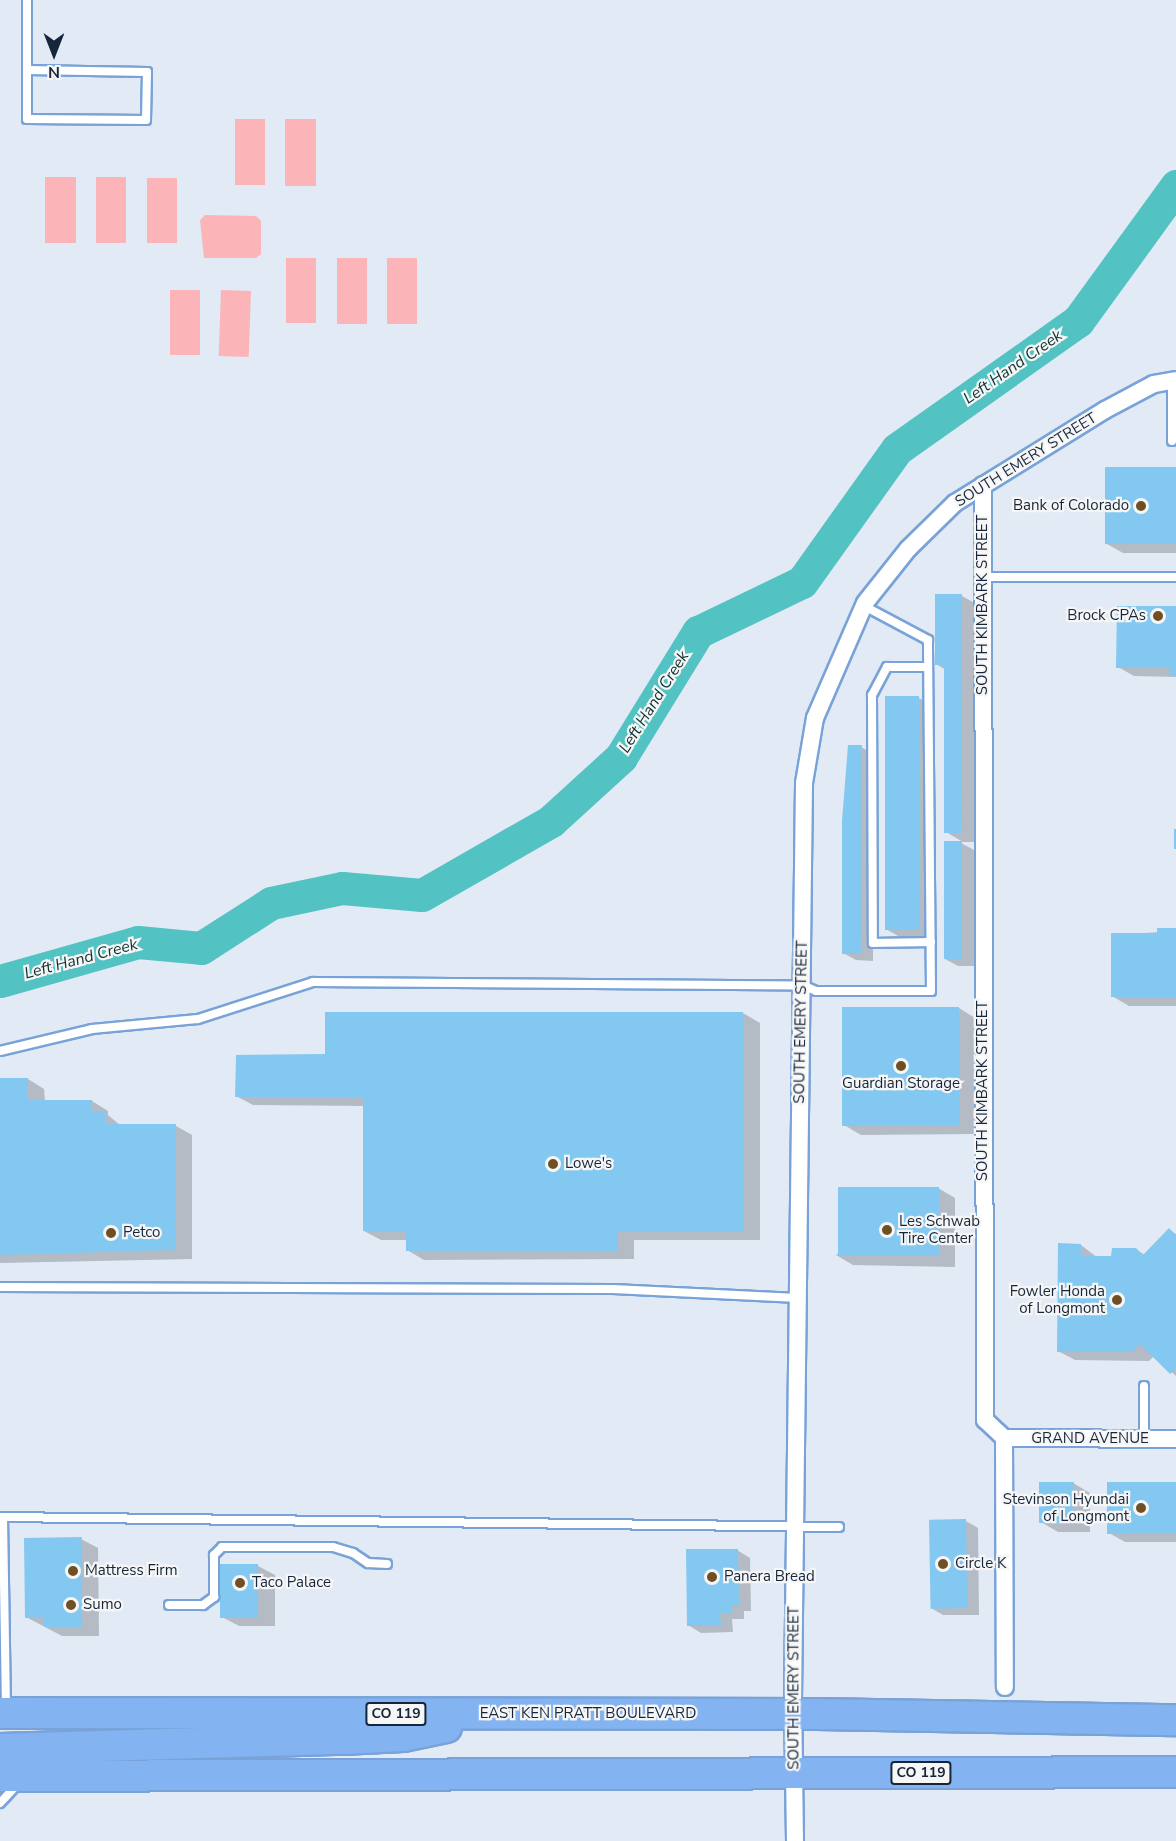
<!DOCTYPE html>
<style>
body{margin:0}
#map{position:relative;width:1176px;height:1841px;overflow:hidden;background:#e1eaf5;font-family:"Nunito Sans",sans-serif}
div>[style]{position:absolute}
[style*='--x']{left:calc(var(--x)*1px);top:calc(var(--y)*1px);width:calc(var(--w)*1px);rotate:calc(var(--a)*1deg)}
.green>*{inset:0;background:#fbb4b8;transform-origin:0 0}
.shadow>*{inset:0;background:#0003}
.river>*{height:33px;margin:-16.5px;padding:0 16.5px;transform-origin:16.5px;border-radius:16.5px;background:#52c2c2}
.building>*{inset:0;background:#82c8f0;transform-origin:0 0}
.roads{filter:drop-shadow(2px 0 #79a3d8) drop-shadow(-2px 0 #79a3d8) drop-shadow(0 2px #79a3d8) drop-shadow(0 -2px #79a3d8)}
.lane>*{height:8px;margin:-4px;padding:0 4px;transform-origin:4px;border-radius:4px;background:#fff}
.street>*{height:16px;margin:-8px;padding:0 8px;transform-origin:8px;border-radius:8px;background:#fff}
.highway>*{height:30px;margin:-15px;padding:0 15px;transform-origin:15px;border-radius:15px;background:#83b3f1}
.dots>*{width:16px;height:16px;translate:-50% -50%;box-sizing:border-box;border:3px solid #f6f6f6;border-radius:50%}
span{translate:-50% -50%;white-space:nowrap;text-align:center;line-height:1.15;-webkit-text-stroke:4.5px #f6f6f6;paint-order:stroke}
.shield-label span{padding:2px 4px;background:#f6f6f6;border:2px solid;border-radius:4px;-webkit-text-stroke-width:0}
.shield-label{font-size:14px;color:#15263b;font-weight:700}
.street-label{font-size:15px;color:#15263b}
.poi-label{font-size:15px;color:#15263b}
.right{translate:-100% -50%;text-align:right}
.left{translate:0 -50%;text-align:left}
.water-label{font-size:16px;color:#0e3131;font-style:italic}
.north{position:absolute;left:24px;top:24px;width:60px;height:60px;-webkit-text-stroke:4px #f6f6f6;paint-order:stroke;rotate:180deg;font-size:16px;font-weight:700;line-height:24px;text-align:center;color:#15263b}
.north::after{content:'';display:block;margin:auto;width:21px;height:27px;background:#15263b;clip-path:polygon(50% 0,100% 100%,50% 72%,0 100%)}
</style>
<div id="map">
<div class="green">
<div style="left:235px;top:119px;width:30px;height:66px"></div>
<div style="left:285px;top:119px;width:31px;height:67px"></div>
<div style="left:45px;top:177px;width:31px;height:66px"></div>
<div style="left:96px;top:177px;width:30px;height:66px"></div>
<div style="left:147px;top:178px;width:30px;height:65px"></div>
<div style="clip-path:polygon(205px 215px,256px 216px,261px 221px,261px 254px,256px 258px,204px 258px,200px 220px)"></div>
<div style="left:286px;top:258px;width:30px;height:65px"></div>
<div style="left:337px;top:258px;width:30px;height:66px"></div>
<div style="left:387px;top:258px;width:30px;height:66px"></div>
<div style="left:170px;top:290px;width:30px;height:65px"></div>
<div style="left:221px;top:290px;width:30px;height:66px;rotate:2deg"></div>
</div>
<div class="shadow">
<div style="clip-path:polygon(1176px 468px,1176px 553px,1123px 553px,1107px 544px)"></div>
<div style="clip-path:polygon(962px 596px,978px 605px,977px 842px,963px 842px,946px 832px,946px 670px,936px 664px)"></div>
<div style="clip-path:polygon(1176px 608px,1176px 677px,1134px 676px,1118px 667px)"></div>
<div style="clip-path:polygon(919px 698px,935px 708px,935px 939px,903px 939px,886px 929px)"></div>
<div style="clip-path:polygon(861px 747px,874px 754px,873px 961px,856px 960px,843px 953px)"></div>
<div style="clip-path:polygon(961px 843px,974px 850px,974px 966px,958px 966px,945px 959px)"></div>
<div style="clip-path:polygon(1176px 931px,1176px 1006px,1129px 1006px,1112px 996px,1112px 935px)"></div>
<div style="clip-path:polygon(959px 1008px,975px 1018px,975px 1134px,861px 1135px,844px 1125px)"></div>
<div style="clip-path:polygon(743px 1013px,760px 1023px,760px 1240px,634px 1240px,634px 1259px,424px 1260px,407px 1250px,407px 1240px,381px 1240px,364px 1231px,365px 1106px,253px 1105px,236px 1096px,326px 1056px)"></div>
<div style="clip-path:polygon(0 1079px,28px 1079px,44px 1089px,45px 1101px,92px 1101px,108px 1111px,108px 1115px,121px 1126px,176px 1126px,192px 1135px,192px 1259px,0 1263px)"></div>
<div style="clip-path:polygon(938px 1188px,955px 1198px,955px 1267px,853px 1265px,836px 1255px)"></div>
<div style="clip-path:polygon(1169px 1230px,1176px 1234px,1176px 1376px,1154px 1356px,1149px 1361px,1075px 1360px,1058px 1351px,1081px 1245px,1098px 1258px,1113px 1258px,1135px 1249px,1145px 1255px)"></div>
<div style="clip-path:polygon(1073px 1483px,1090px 1493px,1090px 1532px,1058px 1532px,1041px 1522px)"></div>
<div style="clip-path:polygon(1176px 1484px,1176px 1542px,1125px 1542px,1109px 1533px)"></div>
<div style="clip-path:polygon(966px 1521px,978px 1528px,979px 1615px,943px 1615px,931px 1608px)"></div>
<div style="clip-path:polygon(81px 1539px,98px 1548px,99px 1636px,62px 1636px,26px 1617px)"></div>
<div style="clip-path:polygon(737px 1550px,750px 1558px,751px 1611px,744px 1611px,744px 1619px,732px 1619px,733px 1632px,701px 1633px,688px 1625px)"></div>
<div style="clip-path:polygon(258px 1566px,275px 1575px,275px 1626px,239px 1626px,222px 1617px)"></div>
</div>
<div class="river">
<div style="--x:0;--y:981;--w:143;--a:-15.8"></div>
<div style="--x:138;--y:942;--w:63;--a:5.4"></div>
<div style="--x:201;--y:948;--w:83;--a:-32.7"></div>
<div style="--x:271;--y:903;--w:73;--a:-11.9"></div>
<div style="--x:342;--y:888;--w:80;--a:5"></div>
<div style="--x:422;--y:895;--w:149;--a:-29.8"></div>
<div style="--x:551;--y:821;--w:95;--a:-42.4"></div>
<div style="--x:621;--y:757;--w:147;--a:-58.4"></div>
<div style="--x:698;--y:632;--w:115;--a:-25.7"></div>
<div style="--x:802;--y:582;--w:163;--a:-54.5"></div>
<div style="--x:897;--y:449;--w:222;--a:-35.3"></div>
<div style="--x:1078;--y:321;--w:167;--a:-54"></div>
</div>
<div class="building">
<div style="left:1105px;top:467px;width:71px;height:77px"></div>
<div style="clip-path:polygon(935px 594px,962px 594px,961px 833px,944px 833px,944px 665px,935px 665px)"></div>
<div style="clip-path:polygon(1117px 606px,1176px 606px,1176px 676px,1170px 676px,1170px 668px,1116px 668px)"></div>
<div style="left:885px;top:696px;width:34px;height:234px"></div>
<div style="clip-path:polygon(848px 745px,862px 745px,861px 954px,842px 954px,842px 821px)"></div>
<div style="left:1174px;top:829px;width:2px;height:20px"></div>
<div style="left:944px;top:841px;width:18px;height:118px"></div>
<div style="clip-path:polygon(1157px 928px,1176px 928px,1176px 997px,1111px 997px,1111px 933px,1157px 933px)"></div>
<div style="left:842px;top:1007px;width:117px;height:119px"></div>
<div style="clip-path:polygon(325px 1012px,743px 1012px,743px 1232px,618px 1232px,618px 1251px,406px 1251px,406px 1231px,363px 1231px,363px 1097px,235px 1097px,236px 1055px,325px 1054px)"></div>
<div style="clip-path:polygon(0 1078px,28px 1078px,28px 1100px,92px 1100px,92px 1111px,105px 1111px,105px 1124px,176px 1124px,176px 1250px,0 1255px)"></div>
<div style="left:838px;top:1187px;width:101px;height:69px"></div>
<div style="clip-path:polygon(1169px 1228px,1176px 1235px,1176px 1369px,1170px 1374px,1140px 1344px,1132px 1352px,1057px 1352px,1058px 1243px,1081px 1244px,1081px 1256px,1111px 1256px,1112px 1248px,1136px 1248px,1143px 1255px)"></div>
<div style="left:1039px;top:1482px;width:35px;height:41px"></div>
<div style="left:1107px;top:1482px;width:69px;height:52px"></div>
<div style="left:966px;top:1519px;width:89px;height:37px;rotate:89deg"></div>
<div style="clip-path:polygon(82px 1537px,82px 1627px,44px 1627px,44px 1618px,25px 1618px,24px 1538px)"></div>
<div style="clip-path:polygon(686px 1549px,738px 1549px,739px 1605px,732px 1605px,732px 1613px,720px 1613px,721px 1626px,687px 1626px)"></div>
<div style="left:220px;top:1564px;width:38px;height:54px"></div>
</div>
<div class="roads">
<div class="lane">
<div style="--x:27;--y:0;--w:119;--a:90"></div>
<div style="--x:27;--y:119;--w:119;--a:0.5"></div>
<div style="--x:146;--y:120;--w:48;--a:-88.8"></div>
<div style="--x:147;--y:72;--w:120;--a:-179"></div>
<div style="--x:1172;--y:441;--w:60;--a:-90"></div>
<div style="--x:984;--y:577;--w:192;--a:0"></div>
<div style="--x:928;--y:667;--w:41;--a:180"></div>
<div style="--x:887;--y:667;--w:32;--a:118"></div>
<div style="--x:872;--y:695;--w:248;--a:89.8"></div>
<div style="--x:873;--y:943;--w:58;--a:-1"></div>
<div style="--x:0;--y:1051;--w:95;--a:-13.4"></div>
<div style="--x:92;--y:1029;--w:106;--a:-5.4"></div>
<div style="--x:198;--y:1019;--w:121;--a:-17.8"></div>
<div style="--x:313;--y:982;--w:489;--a:0.4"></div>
<div style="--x:802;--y:985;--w:15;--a:23"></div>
<div style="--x:816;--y:991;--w:115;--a:0"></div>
<div style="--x:931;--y:991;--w:351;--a:-90.5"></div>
<div style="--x:928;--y:640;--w:72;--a:-152"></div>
<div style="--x:0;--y:1287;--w:613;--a:0.19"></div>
<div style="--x:613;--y:1289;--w:185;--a:2.8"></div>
<div style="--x:1144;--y:1386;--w:53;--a:90"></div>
<div style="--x:0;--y:1517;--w:839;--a:0.68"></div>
<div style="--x:3;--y:1517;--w:191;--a:89.1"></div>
<div style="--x:169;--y:1605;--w:34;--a:0"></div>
<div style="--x:203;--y:1605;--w:14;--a:-36"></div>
<div style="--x:214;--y:1597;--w:42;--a:-90"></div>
<div style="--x:214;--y:1555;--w:11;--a:-45"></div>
<div style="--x:222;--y:1547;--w:111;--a:0"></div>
<div style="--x:333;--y:1547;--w:21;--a:17"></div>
<div style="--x:353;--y:1553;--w:18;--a:34"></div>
<div style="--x:368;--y:1563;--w:19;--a:3"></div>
<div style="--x:0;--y:1803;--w:26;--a:-47"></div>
</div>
<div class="street">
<div style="--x:983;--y:485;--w:935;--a:89.88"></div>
<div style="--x:985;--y:1420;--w:26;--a:43"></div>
<div style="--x:1004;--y:1438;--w:249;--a:89.8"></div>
<div style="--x:1004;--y:1438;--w:172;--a:0.3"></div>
<div style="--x:795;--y:1841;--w:143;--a:-90.8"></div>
<div style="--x:793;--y:1698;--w:915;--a:-89.31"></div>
<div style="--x:804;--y:783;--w:66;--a:-80.4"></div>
<div style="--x:815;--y:718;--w:125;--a:-66.5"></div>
<div style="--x:865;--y:603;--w:69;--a:-51.5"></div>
<div style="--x:908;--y:549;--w:66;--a:-44.4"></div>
<div style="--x:955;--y:503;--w:176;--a:-31.8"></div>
<div style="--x:1105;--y:410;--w:55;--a:-28"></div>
<div style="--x:1154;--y:384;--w:22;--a:-10"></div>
</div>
<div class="highway">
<div style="--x:0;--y:1713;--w:817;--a:0.07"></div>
<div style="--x:817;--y:1714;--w:359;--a:1"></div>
<div style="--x:0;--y:1749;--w:343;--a:-1.7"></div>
<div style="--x:343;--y:1739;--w:60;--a:-2.9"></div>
<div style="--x:403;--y:1736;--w:44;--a:-11.8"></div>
<div style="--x:0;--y:1776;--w:1176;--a:-0.19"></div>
</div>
</div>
<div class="dots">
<div style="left:1141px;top:506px;background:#6e5024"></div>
<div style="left:1158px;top:616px;background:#6e5024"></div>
<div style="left:901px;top:1066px;background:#6e5024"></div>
<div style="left:553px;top:1164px;background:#6e5024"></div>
<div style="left:887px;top:1230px;background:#6e5024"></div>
<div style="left:111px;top:1233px;background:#6e5024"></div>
<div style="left:1117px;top:1300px;background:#6e5024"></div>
<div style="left:1141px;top:1508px;background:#6e5024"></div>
<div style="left:943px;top:1564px;background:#6e5024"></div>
<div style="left:73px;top:1571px;background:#6e5024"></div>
<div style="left:712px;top:1577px;background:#6e5024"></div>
<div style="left:240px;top:1583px;background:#6e5024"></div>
<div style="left:71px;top:1605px;background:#6e5024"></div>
</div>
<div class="shield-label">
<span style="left:396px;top:1714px">CO 119</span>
<span style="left:921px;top:1773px">CO 119</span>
</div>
<div class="street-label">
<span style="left:1026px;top:460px;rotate:-32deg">SOUTH EMERY STREET</span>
<span style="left:983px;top:605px;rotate:-90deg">SOUTH KIMBARK STREET</span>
<span style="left:801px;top:1022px;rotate:-89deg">SOUTH EMERY STREET</span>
<span style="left:983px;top:1091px;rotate:-90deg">SOUTH KIMBARK STREET</span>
<span style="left:1090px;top:1439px">GRAND AVENUE</span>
<span style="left:794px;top:1688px;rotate:-90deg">SOUTH EMERY STREET</span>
<span style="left:588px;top:1714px">EAST KEN PRATT BOULEVARD</span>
</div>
<div class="poi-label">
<span class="right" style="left:1129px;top:506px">Bank of Colorado</span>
<span class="right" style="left:1146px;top:616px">Brock CPAs</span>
<span style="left:901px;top:1084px">Guardian Storage</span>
<span class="left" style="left:565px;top:1164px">Lowe's</span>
<span class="left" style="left:899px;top:1230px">Les Schwab<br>Tire Center</span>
<span class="left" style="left:123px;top:1233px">Petco</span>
<span class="right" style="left:1105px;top:1300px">Fowler Honda<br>of Longmont</span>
<span class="right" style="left:1129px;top:1508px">Stevinson Hyundai<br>of Longmont</span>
<span class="left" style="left:955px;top:1564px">Circle K</span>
<span class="left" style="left:85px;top:1571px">Mattress Firm</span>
<span class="left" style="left:724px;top:1577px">Panera Bread</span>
<span class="left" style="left:252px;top:1583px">Taco Palace</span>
<span class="left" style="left:83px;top:1605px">Sumo</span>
</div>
<div class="water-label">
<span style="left:1013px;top:367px;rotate:-35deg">Left Hand Creek</span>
<span style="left:654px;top:702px;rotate:-58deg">Left Hand Creek</span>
<span style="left:81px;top:959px;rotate:-15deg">Left Hand Creek</span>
</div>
<div class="north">N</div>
</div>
